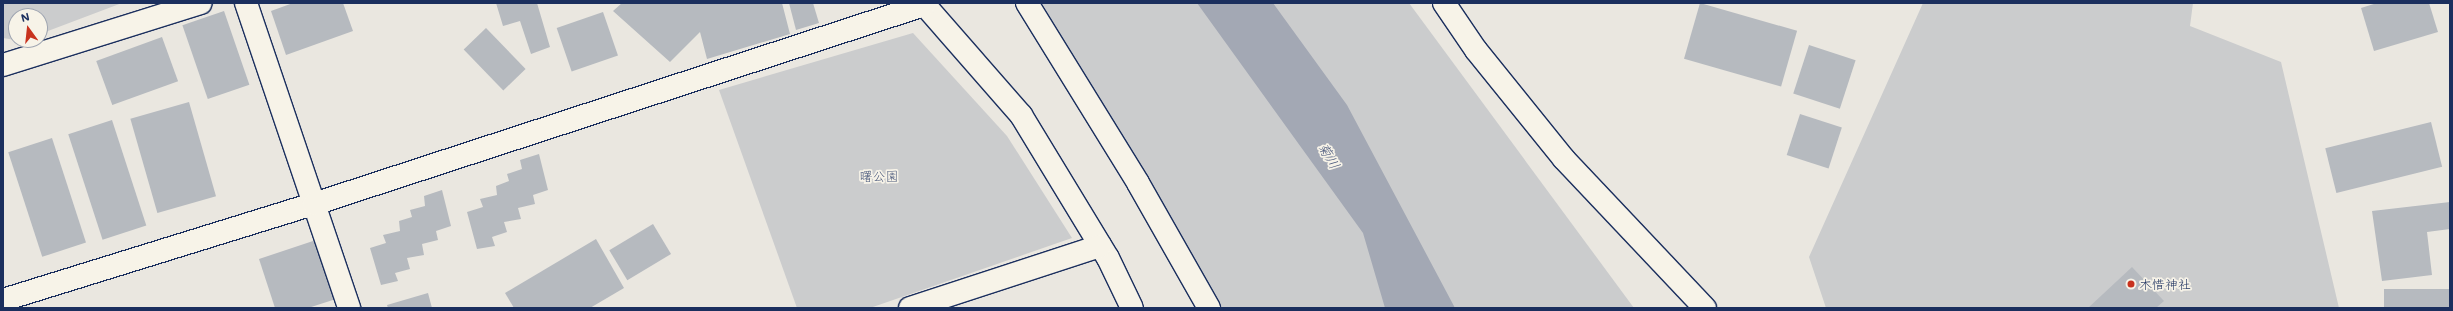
<!DOCTYPE html>
<meta charset="utf-8">
<style>
body{margin:0}
#map{position:relative;width:2453px;height:311px;overflow:hidden;background:#eae7e0;font-family:Mali,"Klee One",sans-serif}
div>[style]{position:absolute}
[style*='--x']{left:calc(var(--x)*1px);top:calc(var(--y)*1px);width:calc(var(--w)*1px);rotate:calc(var(--a)*1deg)}
.green>*{inset:0;background:#cbcccd}
.water>*{inset:0;background:#a3a8b4}
.building>*{inset:0;background:#b6babf;transform-origin:0 0}
.roads{filter:drop-shadow(1px 0 #1b2f5e) drop-shadow(-1px 0 #1b2f5e) drop-shadow(0 1px #1b2f5e) drop-shadow(0 -1px #1b2f5e)}
.street>*{height:22px;margin:-11px;padding:0 11px;transform-origin:11px;border-radius:11px;background:#f7f3e8}
.dots>*{width:11px;height:11px;translate:-50% -50%;box-sizing:border-box;border:2px solid #f7f3e8;border-radius:50%}
span{translate:-50% -50%;white-space:nowrap;text-align:center;line-height:1.15;-webkit-text-stroke:3.5px #f7f3e8;paint-order:stroke}
.park-label{font-size:13px;color:#47567a}
.poi-label{font-size:13px;color:#1b2f5e}
.left{translate:0 -50%;text-align:left}
.water-label{font-size:14px;color:#445378;font-style:italic}
.frame{position:absolute;inset:0;border:4px solid #1b2f5e;pointer-events:none}
.north{position:absolute;left:8px;top:8px;width:40px;height:40px;box-sizing:border-box;background:#f7f3e8;border:1px solid #9fa5b1;border-radius:50%;rotate:345deg;font-size:11px;font-weight:700;line-height:16px;text-align:center;color:#1b2f5e}
.north::after{content:'';display:block;margin:auto;width:14px;height:18px;background:#c8321e;clip-path:polygon(50% 0,100% 100%,50% 72%,0 100%)}
</style>
<div id="map">
<div class="green">
<div style="clip-path:polygon(3px 3px,122px 3px,40px 34px,40px 16px,16px 16px,16px 40px,25px 40px,22px 41px,3px 38px)"></div>
<div style="clip-path:polygon(1042px 3px,1409px 3px,1634px 308px,1209px 308px)"></div>
<div style="clip-path:polygon(1923px 3px,2193px 3px,2190px 26px,2281px 62px,2339px 308px,1826px 308px,1809px 257px)"></div>
<div style="clip-path:polygon(913px 33px,1007px 136px,1072px 238px,870px 308px,797px 308px,719px 90px)"></div>
</div>
<div class="water">
<div style="clip-path:polygon(1197px 3px,1273px 3px,1347px 105px,1455px 308px,1385px 308px,1363px 233px)"></div>
</div>
<div class="building">
<div style="clip-path:polygon(293px 3px,343px 3px,353px 31px,286px 55px,271px 11px)"></div>
<div style="clip-path:polygon(496px 3px,537px 3px,550px 47px,531px 54px,520px 21px,503px 26px)"></div>
<div style="clip-path:polygon(622px 3px,782px 3px,790px 34px,707px 59px,700px 32px,670px 62px,613px 11px)"></div>
<div style="clip-path:polygon(789px 3px,813px 3px,819px 23px,796px 30px)"></div>
<div style="left:1700px;top:3px;width:101px;height:58px;rotate:16deg"></div>
<div style="clip-path:polygon(2377px 3px,2429px 3px,2438px 32px,2374px 51px,2361px 8px)"></div>
<div style="left:224px;top:11px;width:78px;height:44px;rotate:71deg"></div>
<div style="left:603px;top:12px;width:46px;height:49px;rotate:71deg"></div>
<div style="left:486px;top:28px;width:57px;height:31px;rotate:46deg"></div>
<div style="left:162px;top:37px;width:47px;height:70px;rotate:70deg"></div>
<div style="left:1809px;top:45px;width:49px;height:51px;rotate:18deg"></div>
<div style="left:189px;top:102px;width:98px;height:61px;rotate:74deg"></div>
<div style="left:1800px;top:114px;width:44px;height:43px;rotate:18deg"></div>
<div style="left:112px;top:120px;width:111px;height:46px;rotate:72deg"></div>
<div style="left:2431px;top:122px;width:46px;height:109px;rotate:76deg"></div>
<div style="left:52px;top:138px;width:110px;height:46px;rotate:72deg"></div>
<div style="clip-path:polygon(539px 154px,548px 190px,533px 195px,535px 204px,518px 208px,521px 219px,504px 222px,507px 232px,492px 237px,495px 246px,477px 249px,467px 212px,483px 207px,480px 199px,497px 195px,496px 186px,509px 181px,507px 174px,522px 169px,520px 160px)"></div>
<div style="clip-path:polygon(442px 190px,451px 226px,436px 231px,438px 240px,422px 244px,424px 255px,407px 258px,410px 269px,395px 273px,398px 281px,381px 285px,370px 248px,386px 243px,383px 235px,400px 231px,399px 221px,412px 217px,410px 210px,425px 206px,424px 196px)"></div>
<div style="clip-path:polygon(2450px 202px,2450px 229px,2427px 232px,2432px 275px,2382px 281px,2372px 211px)"></div>
<div style="left:653px;top:224px;width:35px;height:51px;rotate:59deg"></div>
<div style="clip-path:polygon(596px 239px,624px 288px,590px 308px,514px 308px,505px 293px)"></div>
<div style="clip-path:polygon(316px 240px,336px 299px,308px 308px,275px 308px,259px 259px)"></div>
<div style="clip-path:polygon(2132px 267px,2164px 301px,2156px 308px,2088px 308px)"></div>
<div style="left:2384px;top:289px;width:66px;height:19px"></div>
<div style="clip-path:polygon(428px 293px,432px 308px,388px 308px,387px 305px)"></div>
</div>
<div class="roads">
<div class="street">
<div style="--x:246;--y:3;--w:322;--a:71.3"></div>
<div style="--x:923;--y:3;--w:149;--a:48.8"></div>
<div style="--x:1021;--y:115;--w:167;--a:58.7"></div>
<div style="--x:1108;--y:258;--w:55;--a:64.4"></div>
<div style="--x:1027;--y:3;--w:211;--a:58.3"></div>
<div style="--x:1138;--y:183;--w:144;--a:60.4"></div>
<div style="--x:1444;--y:3;--w:57;--a:55.8"></div>
<div style="--x:1476;--y:50;--w:140;--a:51.1"></div>
<div style="--x:1564;--y:159;--w:205;--a:46.6"></div>
<div style="--x:3;--y:65;--w:207;--a:-17.4"></div>
<div style="--x:3;--y:300;--w:325;--a:-17.2"></div>
<div style="--x:314;--y:204;--w:642;--a:-18.07"></div>
<div style="--x:910;--y:308;--w:200;--a:-18.1"></div>
</div>
</div>
<div class="dots">
<div style="left:2131px;top:284px;background:#c8321e"></div>
</div>
<div class="park-label">
<span style="left:879px;top:176px">曙公園</span>
</div>
<div class="poi-label">
<span class="left" style="left:2139px;top:284px">木惜神社</span>
</div>
<div class="water-label">
<span style="left:1329px;top:156px;rotate:59deg">菊川</span>
</div>
<div class="frame"></div>
<div class="north">N</div>
</div>
